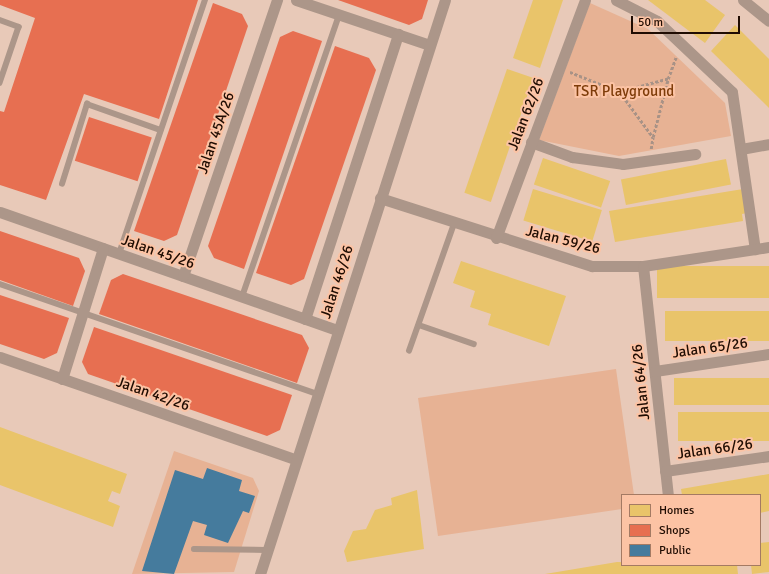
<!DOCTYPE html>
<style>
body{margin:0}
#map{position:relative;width:769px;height:574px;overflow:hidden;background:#e8c9b8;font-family:Signika,sans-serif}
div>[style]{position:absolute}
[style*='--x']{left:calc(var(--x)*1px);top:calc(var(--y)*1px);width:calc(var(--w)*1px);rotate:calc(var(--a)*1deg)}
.green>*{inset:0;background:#e7b294}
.homes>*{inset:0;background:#e9c46a;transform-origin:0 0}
.shops>*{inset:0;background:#e76f51;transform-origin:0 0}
.public>*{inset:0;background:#457b9d}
.path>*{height:2.5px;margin-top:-1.25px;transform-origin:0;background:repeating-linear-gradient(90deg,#a89286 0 3px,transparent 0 5px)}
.service>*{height:5.5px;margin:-2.75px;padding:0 2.75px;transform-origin:2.75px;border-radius:2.75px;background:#ac9689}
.minor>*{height:11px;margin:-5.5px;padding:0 5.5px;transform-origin:5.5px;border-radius:5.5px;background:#ac9689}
span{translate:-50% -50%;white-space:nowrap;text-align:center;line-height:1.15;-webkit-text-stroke:4px #fcc3a4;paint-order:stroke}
.park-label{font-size:15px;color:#7e3c09}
.street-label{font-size:15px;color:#1f0c02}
.legend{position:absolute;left:621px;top:494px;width:140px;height:72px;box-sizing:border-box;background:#fcc3a4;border:1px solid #a47a63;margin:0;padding:5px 7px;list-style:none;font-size:12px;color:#1f0c02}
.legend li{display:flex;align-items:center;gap:8px;height:20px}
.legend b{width:20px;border:1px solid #a47a63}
.scale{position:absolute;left:631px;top:16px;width:109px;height:18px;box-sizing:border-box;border:2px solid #1f0c02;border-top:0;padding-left:5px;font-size:12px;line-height:14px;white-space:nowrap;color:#1f0c02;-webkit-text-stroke:3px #fcc3a4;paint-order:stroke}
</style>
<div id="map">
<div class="green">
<div style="clip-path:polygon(590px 3px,648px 29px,725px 103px,731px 136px,619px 156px,539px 140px)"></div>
<div style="clip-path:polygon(616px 369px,634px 495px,622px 495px,622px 509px,438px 536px,418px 398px)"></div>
<div style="clip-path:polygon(174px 451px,253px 478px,259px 491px,234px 572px,132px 574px)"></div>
</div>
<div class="homes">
<div style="clip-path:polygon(533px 0,563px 0,540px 68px,513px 58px)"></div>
<div style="clip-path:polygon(648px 0,705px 0,725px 15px,705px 43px)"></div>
<div style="clip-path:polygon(735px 25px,769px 59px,769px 108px,711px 51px)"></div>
<div style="left:507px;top:69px;width:28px;height:131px;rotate:19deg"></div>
<div style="left:543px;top:158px;width:71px;height:28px;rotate:19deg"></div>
<div style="left:726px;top:159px;width:26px;height:107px;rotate:79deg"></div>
<div style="left:533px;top:189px;width:72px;height:33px;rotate:17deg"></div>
<div style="clip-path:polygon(743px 189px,747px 213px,742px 214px,743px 221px,615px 242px,609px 211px)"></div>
<div style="clip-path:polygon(461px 261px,566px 296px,549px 346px,488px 325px,491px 314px,470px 307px,475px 291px,453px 283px)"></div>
<div style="left:769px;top:266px;width:32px;height:112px;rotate:90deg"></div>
<div style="left:769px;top:311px;width:30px;height:104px;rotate:90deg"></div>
<div style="left:769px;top:378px;width:27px;height:95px;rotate:90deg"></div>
<div style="left:769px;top:412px;width:29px;height:91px;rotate:90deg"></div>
<div style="clip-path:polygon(0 427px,127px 474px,120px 494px,112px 491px,108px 501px,120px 506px,113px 527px,0 485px)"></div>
<div style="clip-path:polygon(769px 474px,769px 511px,760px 513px,760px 495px,682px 495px,681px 489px)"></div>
<div style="clip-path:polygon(417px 490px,424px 549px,347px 562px,344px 551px,353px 531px,366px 529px,375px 510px,392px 505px,391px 498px)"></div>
<div style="clip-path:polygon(769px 542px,769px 572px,752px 574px,751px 565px,760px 565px,760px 543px)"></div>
<div style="clip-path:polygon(617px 562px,737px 565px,738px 574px,545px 574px)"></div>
</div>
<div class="shops">
<div style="clip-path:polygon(0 0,198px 0,159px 119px,84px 94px,46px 200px,0 185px,0 111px,4px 112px,35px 18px,0 5px)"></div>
<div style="clip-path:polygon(338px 0,428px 0,422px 19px,409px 25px)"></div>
<div style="clip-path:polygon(213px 3px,242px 14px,248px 26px,177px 235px,164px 241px,134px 231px)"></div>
<div style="clip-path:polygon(293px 31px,322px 41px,244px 269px,214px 258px,208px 246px,280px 37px)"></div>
<div style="clip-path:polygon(335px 46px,369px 58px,376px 70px,304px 279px,291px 285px,256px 273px)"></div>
<div style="left:89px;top:117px;width:66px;height:46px;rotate:18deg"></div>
<div style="clip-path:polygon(0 231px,79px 258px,85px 271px,73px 306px,0 280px)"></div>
<div style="clip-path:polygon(123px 274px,302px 335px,309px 348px,297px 383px,99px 314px,111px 280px)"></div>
<div style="clip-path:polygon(0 295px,69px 318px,57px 353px,44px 359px,0 344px)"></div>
<div style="clip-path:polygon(94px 327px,292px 395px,280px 430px,267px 436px,88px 374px,82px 362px)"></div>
</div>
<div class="public">
<div style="clip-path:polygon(207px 468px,242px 480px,239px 491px,255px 496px,249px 513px,243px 511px,228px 543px,204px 535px,207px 525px,193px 521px,174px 574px,142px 571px,175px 470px,203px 479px)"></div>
</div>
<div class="path">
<div style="--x:570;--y:72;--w:54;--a:21.8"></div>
<div style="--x:620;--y:92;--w:56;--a:53.7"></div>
<div style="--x:653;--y:137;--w:60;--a:-75.5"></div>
<div style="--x:668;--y:79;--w:50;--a:164.8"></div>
<div style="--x:668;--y:79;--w:23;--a:-70"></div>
<div style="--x:651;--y:149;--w:12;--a:-81"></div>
</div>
<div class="service">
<div style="--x:0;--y:20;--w:20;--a:20"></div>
<div style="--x:19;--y:27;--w:59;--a:108.7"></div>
<div style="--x:62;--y:184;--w:84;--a:-72.6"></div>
<div style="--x:87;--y:104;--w:78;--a:19.4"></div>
<div style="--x:119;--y:254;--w:268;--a:-71.3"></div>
<div style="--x:0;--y:284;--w:336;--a:19.1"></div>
<div style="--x:242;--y:297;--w:298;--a:-71"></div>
<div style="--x:419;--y:325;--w:58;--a:19.1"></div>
<div style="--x:409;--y:351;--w:135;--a:-70.5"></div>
<div style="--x:194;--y:549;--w:72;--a:0.8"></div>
</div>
<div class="minor">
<div style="--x:296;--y:0;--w:141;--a:18.6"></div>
<div style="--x:616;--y:0;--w:46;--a:27.1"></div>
<div style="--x:657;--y:21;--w:103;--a:43.4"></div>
<div style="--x:732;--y:92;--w:159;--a:81.7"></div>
<div style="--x:743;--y:0;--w:33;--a:39"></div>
<div style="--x:531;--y:142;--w:44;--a:20.1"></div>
<div style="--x:572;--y:157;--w:51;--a:7.8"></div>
<div style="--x:623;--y:164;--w:73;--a:-7.9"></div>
<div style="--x:741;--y:149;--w:28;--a:-10"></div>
<div style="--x:380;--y:198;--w:223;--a:17.8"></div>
<div style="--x:592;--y:266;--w:51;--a:0"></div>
<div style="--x:643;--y:266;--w:127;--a:-8.6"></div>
<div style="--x:0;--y:212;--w:357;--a:19.3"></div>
<div style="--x:496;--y:238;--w:254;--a:-69.5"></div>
<div style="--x:643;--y:266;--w:230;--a:83.8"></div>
<div style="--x:183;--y:276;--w:292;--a:-71.2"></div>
<div style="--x:305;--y:319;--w:300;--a:-71.9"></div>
<div style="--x:0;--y:357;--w:312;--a:19.1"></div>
<div style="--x:655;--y:371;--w:115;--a:-8.5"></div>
<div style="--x:62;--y:379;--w:137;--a:-72.6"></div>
<div style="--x:665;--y:471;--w:105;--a:-8.2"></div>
<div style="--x:260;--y:574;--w:603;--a:-72.14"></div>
</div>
<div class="park-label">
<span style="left:624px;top:92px">TSR Playground</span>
</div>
<div class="street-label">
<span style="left:526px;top:114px;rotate:-69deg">Jalan 62/26</span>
<span style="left:216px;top:133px;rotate:-71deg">Jalan 45A/26</span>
<span style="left:563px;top:240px;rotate:14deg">Jalan 59/26</span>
<span style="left:158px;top:252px;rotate:19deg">Jalan 45/26</span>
<span style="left:337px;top:282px;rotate:-72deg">Jalan 46/26</span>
<span style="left:710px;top:348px;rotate:-8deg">Jalan 65/26</span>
<span style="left:641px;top:382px;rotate:-96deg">Jalan 64/26</span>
<span style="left:153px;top:394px;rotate:19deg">Jalan 42/26</span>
<span style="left:715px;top:449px;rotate:-8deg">Jalan 66/26</span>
</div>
<ul class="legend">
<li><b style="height:11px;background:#e9c46a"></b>Homes</li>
<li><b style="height:11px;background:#e76f51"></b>Shops</li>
<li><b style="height:11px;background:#457b9d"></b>Public</li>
</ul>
<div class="scale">50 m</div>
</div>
